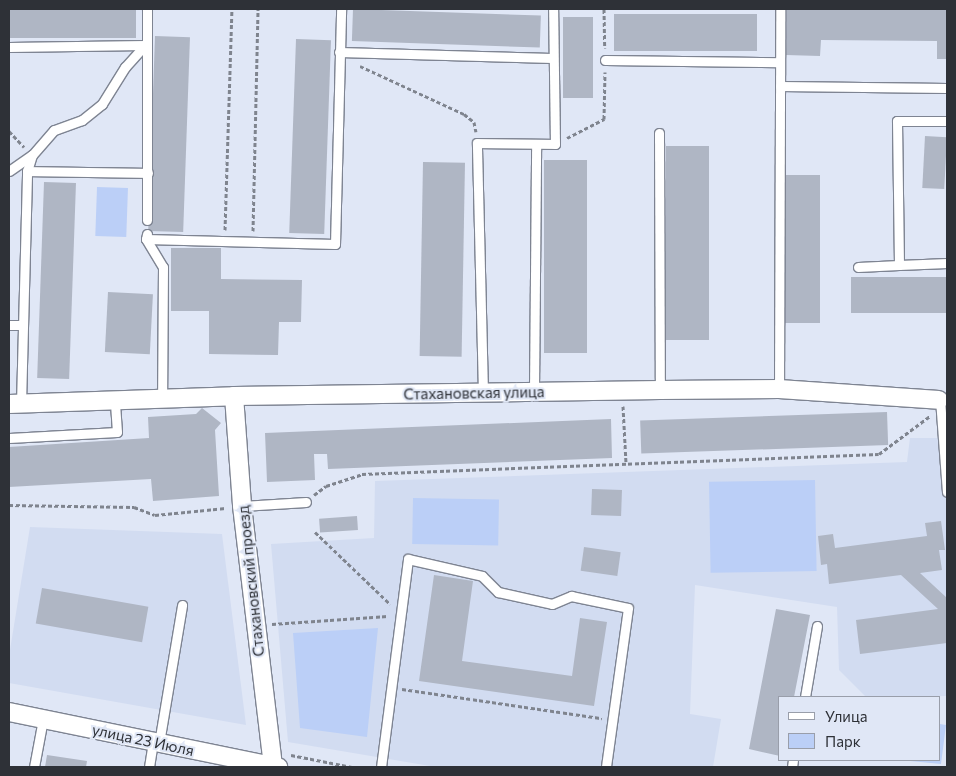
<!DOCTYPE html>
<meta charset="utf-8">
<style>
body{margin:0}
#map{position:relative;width:956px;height:776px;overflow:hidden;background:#e0e7f6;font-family:Commissioner,sans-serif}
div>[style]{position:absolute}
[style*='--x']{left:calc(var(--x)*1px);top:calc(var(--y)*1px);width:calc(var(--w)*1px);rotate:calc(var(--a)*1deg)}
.built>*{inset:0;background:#d2dcf1}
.green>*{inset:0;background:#bbcff7;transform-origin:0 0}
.building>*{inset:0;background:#afb6c4;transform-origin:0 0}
.path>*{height:3px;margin-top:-1.5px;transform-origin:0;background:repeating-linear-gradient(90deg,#7f848e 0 4px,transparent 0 6.5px)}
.roads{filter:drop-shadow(1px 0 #7e8492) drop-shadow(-1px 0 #7e8492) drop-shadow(0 1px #7e8492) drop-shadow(0 -1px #7e8492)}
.service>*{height:9px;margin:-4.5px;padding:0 4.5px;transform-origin:4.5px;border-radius:4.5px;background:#fff}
.minor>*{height:18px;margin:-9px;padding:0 9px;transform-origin:9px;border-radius:9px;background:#fff}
span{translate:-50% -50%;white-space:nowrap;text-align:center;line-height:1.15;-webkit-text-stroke:4px #e0e7f6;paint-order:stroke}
.street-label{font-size:15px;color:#2e3137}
.frame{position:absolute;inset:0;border:10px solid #2e3137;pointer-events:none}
.legend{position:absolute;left:778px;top:696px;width:162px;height:65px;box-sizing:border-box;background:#e0e7f6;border:1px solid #999eaa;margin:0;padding:6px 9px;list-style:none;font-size:15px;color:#2e3137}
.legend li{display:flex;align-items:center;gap:10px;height:25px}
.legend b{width:25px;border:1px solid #999eaa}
</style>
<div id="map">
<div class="built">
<div style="clip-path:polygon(910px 438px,947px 438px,947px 696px,866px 697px,839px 670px,837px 607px,695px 585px,690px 714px,721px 719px,713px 767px,436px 767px,288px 742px,271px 544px,374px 538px,375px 481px,907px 462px)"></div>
<div style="clip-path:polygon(30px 527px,222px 534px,246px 725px,9px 683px,9px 656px)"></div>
</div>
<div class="green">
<div style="left:97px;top:187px;width:31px;height:49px;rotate:2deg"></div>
<div style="left:815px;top:480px;width:91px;height:106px;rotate:89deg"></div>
<div style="left:413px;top:498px;width:86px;height:46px;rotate:1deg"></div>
<div style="clip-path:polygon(378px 628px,367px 737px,300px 728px,293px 633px)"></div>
<div style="clip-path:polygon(940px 724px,946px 725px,941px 764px,900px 760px,940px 760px)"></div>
</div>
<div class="building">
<div style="left:9px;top:9px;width:127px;height:29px"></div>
<div style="left:353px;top:9px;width:188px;height:32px;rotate:2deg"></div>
<div style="clip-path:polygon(787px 9px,947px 9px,947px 59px,937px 59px,937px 41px,821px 40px,820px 56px,786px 55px)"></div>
<div style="left:614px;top:14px;width:143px;height:37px"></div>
<div style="left:563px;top:17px;width:30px;height:81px"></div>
<div style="left:155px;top:36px;width:35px;height:195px;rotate:2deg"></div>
<div style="left:296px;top:39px;width:35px;height:194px;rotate:2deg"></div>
<div style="left:925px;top:136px;width:22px;height:52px;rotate:3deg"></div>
<div style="left:666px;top:146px;width:43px;height:194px"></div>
<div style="left:544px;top:160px;width:43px;height:193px"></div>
<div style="left:423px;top:162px;width:42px;height:194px;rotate:1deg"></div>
<div style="left:783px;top:175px;width:37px;height:148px"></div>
<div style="left:44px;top:182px;width:32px;height:196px;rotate:2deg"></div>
<div style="clip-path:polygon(171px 248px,221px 248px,221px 279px,302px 280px,301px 322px,279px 322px,278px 355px,209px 354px,209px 311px,171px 311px)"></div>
<div style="left:947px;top:277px;width:36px;height:96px;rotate:90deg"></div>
<div style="left:108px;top:292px;width:45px;height:60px;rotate:3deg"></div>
<div style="clip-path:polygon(202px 408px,221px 423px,215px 430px,219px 496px,153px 501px,151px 479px,9px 487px,9px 447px,149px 438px,148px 417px,196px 414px)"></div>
<div style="left:887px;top:412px;width:33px;height:247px;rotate:88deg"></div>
<div style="clip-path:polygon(611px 419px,612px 458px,328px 469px,327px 454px,314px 454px,315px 480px,267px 482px,265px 433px)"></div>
<div style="left:592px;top:489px;width:30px;height:26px;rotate:2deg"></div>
<div style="left:357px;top:516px;width:14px;height:38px;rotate:86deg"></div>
<div style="clip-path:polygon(941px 521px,945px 550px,939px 550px,942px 570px,920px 573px,947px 598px,947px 643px,860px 654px,856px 620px,938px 609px,901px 575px,829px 584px,827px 564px,821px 565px,818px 536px,833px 534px,835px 548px,927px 536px,925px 523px)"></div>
<div style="left:584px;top:547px;width:37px;height:24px;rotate:8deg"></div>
<div style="clip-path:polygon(434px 575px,473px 581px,462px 661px,572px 676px,580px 618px,607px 622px,594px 706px,419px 681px)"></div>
<div style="left:42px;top:588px;width:108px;height:36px;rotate:10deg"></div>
<div style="clip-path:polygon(776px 609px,810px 615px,794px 697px,780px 697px,780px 756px,749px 749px)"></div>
<div style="clip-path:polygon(47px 755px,87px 761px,86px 767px,45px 767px)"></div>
</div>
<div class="path">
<div style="--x:604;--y:9;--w:39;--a:89"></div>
<div style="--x:360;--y:66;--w:115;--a:24.8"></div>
<div style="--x:464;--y:114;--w:13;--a:39"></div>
<div style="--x:474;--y:122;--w:10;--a:79"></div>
<div style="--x:9;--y:131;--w:22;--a:47"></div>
<div style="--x:567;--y:138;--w:42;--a:-27.2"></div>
<div style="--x:604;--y:119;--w:47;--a:-88.8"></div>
<div style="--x:225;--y:230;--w:221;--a:-88.2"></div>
<div style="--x:253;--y:231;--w:222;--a:-88.7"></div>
<div style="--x:623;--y:406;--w:57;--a:87"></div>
<div style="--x:314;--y:495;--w:15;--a:-37"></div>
<div style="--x:326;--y:486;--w:38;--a:-18"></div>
<div style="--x:362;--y:474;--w:517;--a:-2.22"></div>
<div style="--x:879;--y:454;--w:64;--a:-36.7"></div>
<div style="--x:9;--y:505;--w:125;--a:0.9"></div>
<div style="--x:134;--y:507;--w:22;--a:21"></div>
<div style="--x:155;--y:515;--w:71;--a:-5.6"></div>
<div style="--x:315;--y:532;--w:104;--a:43.8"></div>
<div style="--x:272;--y:624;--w:116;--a:-3.9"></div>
<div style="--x:402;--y:689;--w:202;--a:8.3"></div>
<div style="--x:291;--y:755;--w:62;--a:11.1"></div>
</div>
<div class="roads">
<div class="service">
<div style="--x:9;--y:47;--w:136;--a:-0.8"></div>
<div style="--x:145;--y:45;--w:30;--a:132"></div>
<div style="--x:125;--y:67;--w:44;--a:121.9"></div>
<div style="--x:102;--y:104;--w:26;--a:141"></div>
<div style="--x:82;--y:120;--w:30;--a:160"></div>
<div style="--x:54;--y:130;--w:33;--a:131"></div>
<div style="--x:32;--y:155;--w:17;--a:107"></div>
<div style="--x:339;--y:52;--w:213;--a:1.6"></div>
<div style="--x:605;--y:60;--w:175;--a:0.7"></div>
<div style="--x:780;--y:86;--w:167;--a:0.7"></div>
<div style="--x:947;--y:121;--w:50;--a:180"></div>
<div style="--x:897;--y:121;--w:144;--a:89.2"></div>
<div style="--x:899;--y:265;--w:48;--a:-2.4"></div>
<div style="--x:659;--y:133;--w:257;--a:89.8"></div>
<div style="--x:9;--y:171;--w:28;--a:-35"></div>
<div style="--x:147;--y:220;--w:211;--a:-90"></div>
<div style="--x:147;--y:234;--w:5;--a:101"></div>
<div style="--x:146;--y:239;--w:189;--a:1.5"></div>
<div style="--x:335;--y:244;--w:235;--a:-88.5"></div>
<div style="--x:146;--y:239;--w:33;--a:59"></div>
<div style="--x:163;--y:267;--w:131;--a:90.4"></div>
<div style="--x:858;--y:267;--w:41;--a:-2.8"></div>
<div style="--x:9;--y:325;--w:13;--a:0"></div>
<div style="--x:779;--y:389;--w:380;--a:-89.8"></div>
<div style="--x:534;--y:391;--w:246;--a:-89.5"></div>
<div style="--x:483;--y:393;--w:250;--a:-91.4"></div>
<div style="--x:477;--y:143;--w:78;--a:0.7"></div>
<div style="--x:555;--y:144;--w:135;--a:-90.8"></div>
<div style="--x:940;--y:399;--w:93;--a:85.7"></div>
<div style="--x:21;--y:404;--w:233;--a:-88.5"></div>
<div style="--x:27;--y:171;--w:121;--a:0.9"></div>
<div style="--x:9;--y:438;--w:108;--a:-3.2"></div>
<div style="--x:117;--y:432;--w:32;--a:-94"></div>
<div style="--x:242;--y:506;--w:64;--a:-3.6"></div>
<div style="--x:805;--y:697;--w:72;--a:-80.4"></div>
<div style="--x:159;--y:743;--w:140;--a:-80.5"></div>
<div style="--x:34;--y:767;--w:49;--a:-79.4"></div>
<div style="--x:149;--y:767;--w:25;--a:-81"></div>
<div style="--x:381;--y:767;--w:210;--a:-82.6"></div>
<div style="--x:408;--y:559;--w:76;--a:12.9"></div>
<div style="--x:482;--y:576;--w:23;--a:45"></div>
<div style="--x:498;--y:592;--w:55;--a:12.5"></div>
<div style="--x:552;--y:604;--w:21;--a:-23"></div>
<div style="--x:571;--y:596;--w:58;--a:11.9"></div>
<div style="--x:628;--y:608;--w:161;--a:97.9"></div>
<div style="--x:792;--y:767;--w:7;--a:-82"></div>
</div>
<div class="minor">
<div style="--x:234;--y:396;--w:110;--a:85.8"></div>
<div style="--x:242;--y:506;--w:262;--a:83.2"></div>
<div style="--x:9;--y:404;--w:225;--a:-2"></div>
<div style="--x:234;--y:396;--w:426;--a:-0.8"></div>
<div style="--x:660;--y:390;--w:119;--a:-0.5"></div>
<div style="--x:779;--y:389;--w:160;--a:3.9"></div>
<div style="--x:9;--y:712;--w:275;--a:11.6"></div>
</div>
</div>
<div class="street-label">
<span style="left:474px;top:393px;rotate:-1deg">Стахановская улица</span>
<span style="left:251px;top:581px;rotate:-96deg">Стахановский проезд</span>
<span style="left:143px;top:740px;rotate:12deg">улица 23 Июля</span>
</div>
<div class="frame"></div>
<ul class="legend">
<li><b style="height:6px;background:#fff"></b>Улица</li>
<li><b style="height:14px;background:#bbcff7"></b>Парк</li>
</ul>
</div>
